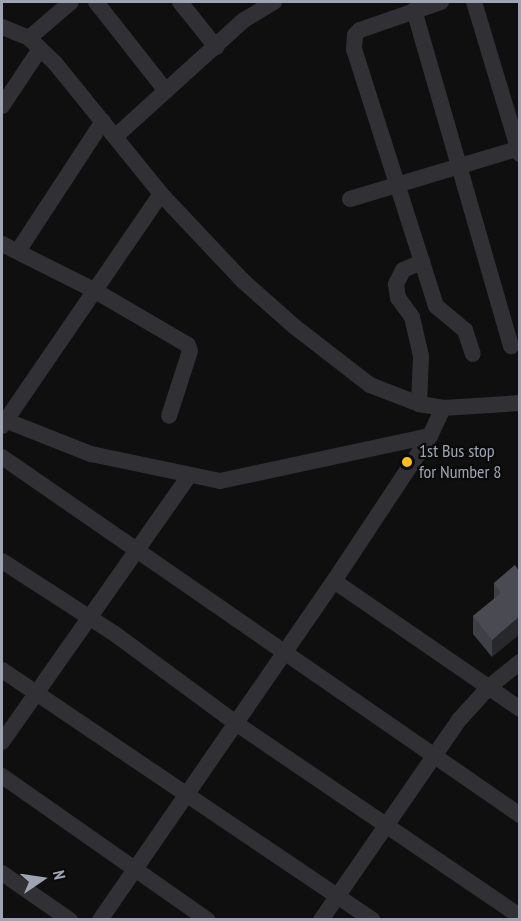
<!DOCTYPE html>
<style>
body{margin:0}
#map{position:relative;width:521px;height:921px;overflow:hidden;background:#0f0f10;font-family:"PT Sans Narrow",sans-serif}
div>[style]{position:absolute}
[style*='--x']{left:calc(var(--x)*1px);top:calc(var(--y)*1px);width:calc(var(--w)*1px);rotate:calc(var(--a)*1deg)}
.minor>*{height:16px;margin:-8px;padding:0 8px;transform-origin:8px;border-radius:8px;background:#303035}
.wall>*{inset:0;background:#3f4046}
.shaded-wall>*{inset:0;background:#28282c}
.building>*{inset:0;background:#4a4b52}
.dots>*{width:16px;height:16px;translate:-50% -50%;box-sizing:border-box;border:3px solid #0a0a0b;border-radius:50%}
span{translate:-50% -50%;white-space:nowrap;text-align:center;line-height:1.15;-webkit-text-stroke:4.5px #0a0a0b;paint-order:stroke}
.poi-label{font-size:18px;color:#9fa4b2}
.left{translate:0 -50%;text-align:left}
.frame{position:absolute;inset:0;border:3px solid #9fa4b2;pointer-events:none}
.north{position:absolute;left:12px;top:849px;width:60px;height:60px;-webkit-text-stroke:4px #0a0a0b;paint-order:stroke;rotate:77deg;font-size:16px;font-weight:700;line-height:24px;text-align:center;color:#9fa4b2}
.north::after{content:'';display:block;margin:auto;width:21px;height:27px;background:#9fa4b2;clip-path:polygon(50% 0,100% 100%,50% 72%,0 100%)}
</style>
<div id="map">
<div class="minor">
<div style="--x:96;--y:2;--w:113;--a:51.8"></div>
<div style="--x:180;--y:2;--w:58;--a:51.3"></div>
<div style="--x:441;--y:2;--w:86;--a:160.9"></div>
<div style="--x:360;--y:30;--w:7;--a:135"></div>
<div style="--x:355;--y:35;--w:14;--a:94"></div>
<div style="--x:354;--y:49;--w:270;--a:72.3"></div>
<div style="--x:436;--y:306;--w:38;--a:40"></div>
<div style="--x:465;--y:330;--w:25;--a:72"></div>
<div style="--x:474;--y:2;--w:159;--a:73.2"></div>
<div style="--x:414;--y:10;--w:350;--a:73.9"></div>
<div style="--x:2;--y:27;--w:29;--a:22"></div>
<div style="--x:29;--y:38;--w:36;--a:44"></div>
<div style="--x:55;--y:63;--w:169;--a:51"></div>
<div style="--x:161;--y:194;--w:120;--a:46.7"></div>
<div style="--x:243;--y:281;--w:69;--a:41.5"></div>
<div style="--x:295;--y:327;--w:95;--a:37.7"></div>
<div style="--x:370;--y:385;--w:53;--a:21.2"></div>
<div style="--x:419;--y:404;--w:24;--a:9"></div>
<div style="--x:29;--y:38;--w:55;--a:-40.6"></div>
<div style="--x:2;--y:106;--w:69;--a:-56.3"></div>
<div style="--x:116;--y:136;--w:173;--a:-42.2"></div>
<div style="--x:244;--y:20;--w:35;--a:-31"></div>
<div style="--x:350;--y:199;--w:177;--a:-16.7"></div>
<div style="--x:2;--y:244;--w:101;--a:26.6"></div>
<div style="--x:92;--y:289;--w:111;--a:30.3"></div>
<div style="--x:188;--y:345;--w:6;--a:72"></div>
<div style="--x:190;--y:351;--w:68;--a:107.9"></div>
<div style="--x:18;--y:251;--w:155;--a:-56.8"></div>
<div style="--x:419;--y:404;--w:48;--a:-87.6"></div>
<div style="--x:421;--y:356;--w:40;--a:-103"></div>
<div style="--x:412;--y:317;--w:24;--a:-126"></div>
<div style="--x:398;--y:298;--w:14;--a:-98"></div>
<div style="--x:396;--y:284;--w:16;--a:-63"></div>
<div style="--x:403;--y:270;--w:21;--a:-23"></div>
<div style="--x:2;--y:419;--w:96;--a:21.5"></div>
<div style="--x:91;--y:454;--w:132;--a:11.8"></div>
<div style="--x:220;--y:481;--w:215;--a:-12.1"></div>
<div style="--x:2;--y:426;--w:281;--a:-55.6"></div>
<div style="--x:2;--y:457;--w:630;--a:34.65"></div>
<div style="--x:2;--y:561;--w:135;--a:32.9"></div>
<div style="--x:115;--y:634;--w:152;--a:36.4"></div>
<div style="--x:237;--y:724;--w:342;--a:34.2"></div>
<div style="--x:334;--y:581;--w:226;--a:34.5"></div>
<div style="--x:2;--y:670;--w:447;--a:34"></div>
<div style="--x:2;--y:742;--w:325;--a:-54.9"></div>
<div style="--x:2;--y:776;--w:251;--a:35"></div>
<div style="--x:2;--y:873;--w:83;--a:34.7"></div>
<div style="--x:100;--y:920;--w:412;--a:-55.4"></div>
<div style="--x:334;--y:581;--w:174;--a:-56.5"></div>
<div style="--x:430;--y:436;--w:31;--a:-65"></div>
<div style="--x:443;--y:408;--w:77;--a:-3.7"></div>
<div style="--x:321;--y:920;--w:243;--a:-55.4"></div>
<div style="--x:459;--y:720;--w:45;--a:-47.7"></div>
<div style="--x:489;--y:687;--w:40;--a:-39"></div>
</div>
<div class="wall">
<div style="clip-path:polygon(515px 565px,492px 657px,473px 634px,473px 616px,494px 599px,494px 583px)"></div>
</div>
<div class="shaded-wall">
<div style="clip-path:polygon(519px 617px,519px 635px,492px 657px,492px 640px)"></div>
</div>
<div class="building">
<div style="clip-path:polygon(515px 565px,519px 571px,519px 617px,492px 640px,473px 616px,501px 593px,494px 583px)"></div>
</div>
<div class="dots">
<div style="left:407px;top:462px;background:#fabf1d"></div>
</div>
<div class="poi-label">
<span class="left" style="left:419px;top:462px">1st Bus stop<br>for Number 8</span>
</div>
<div class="frame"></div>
<div class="north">N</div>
</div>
